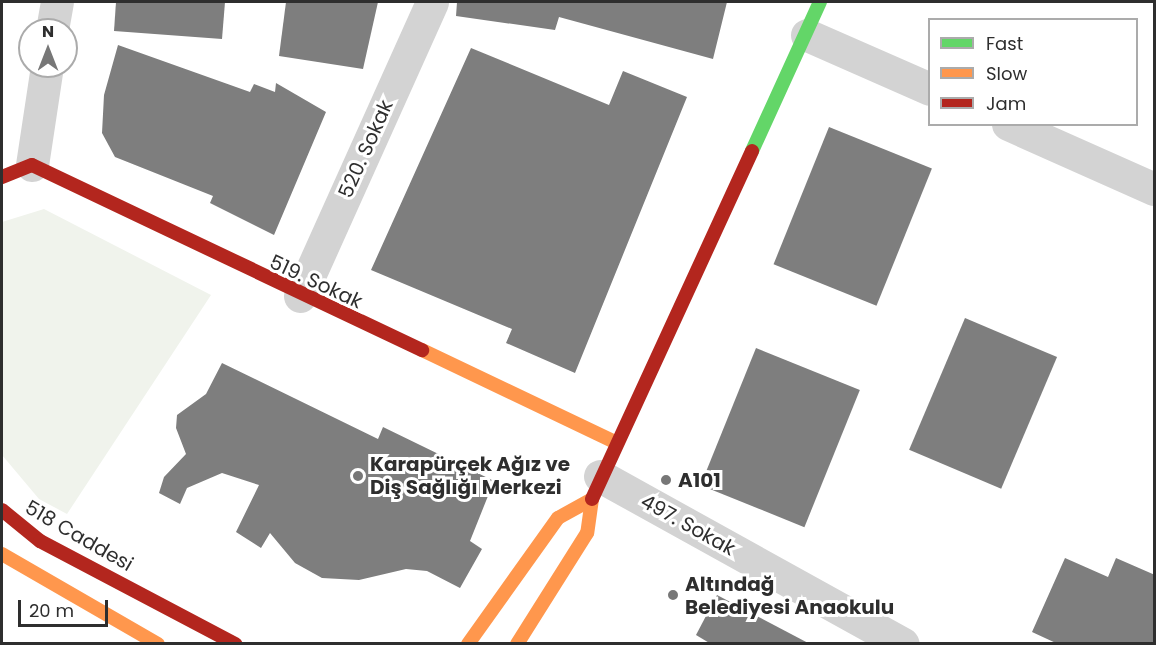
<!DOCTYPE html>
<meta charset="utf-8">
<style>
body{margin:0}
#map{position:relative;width:1156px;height:645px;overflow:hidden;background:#fff;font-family:Poppins,sans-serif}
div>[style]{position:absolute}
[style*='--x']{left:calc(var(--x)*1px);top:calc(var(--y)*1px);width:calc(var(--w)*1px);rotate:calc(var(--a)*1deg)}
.green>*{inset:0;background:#f0f3ec}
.building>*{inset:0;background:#7e7e7e;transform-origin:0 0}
.street>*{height:33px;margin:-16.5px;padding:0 16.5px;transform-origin:16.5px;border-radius:16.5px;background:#d3d3d3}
.fast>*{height:14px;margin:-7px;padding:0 7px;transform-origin:7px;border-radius:7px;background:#63d668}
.slow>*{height:14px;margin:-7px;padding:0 7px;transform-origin:7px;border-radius:7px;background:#ff974d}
.jam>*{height:14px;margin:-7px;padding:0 7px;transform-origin:7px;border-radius:7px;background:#b3261e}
.dots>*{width:16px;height:16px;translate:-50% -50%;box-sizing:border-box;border:3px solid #fff;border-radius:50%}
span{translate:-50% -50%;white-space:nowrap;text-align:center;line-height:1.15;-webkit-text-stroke:6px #fff;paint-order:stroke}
.street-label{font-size:20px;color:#2e2e2e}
.poi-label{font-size:20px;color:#2e2e2e;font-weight:700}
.left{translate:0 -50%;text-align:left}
.frame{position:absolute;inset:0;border:3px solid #2e2e2e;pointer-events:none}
.legend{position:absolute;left:928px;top:18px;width:210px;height:108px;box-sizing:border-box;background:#fff;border:2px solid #ababab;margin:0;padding:8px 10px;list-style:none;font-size:18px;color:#2e2e2e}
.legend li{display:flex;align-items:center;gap:12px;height:30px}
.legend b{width:30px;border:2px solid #ababab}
.north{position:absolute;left:18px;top:18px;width:60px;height:60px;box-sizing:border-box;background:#fff;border:2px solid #ababab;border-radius:50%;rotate:0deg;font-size:16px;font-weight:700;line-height:24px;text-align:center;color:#2e2e2e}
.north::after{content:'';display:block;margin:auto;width:21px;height:27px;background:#777;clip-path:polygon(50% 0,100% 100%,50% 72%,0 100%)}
.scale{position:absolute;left:18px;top:600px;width:90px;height:27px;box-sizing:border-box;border:3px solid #2e2e2e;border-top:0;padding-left:8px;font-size:18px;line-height:21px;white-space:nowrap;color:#2e2e2e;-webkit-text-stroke:4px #fff;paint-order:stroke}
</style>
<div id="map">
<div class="green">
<div style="clip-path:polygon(44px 209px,211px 295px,67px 514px,39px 499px,2px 455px,2px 222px)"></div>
</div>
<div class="building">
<div style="clip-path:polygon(116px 2px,225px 2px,222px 39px,114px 31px)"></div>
<div style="clip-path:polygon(286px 2px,378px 2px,363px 69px,279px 56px)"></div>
<div style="clip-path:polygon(457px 2px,727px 2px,713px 59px,559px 17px,555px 30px,456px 16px)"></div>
<div style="clip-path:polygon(118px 45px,250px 92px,254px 84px,275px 92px,276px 83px,326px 112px,274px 235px,210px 203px,213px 196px,115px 157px,102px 133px,104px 95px)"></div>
<div style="clip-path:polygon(471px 48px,609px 105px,623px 71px,687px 97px,575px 373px,506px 343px,512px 329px,371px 270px)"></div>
<div style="left:829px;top:127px;width:111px;height:148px;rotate:22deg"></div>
<div style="left:965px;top:318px;width:100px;height:143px;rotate:23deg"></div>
<div style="left:756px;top:348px;width:112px;height:148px;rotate:22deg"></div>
<div style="clip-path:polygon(222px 363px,378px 439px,383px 427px,494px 481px,470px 541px,482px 549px,460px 588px,427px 571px,406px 569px,359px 580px,322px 578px,295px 563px,270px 533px,261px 548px,236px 532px,259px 485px,222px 473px,187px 488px,180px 504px,159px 493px,164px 477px,186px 454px,176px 428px,177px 415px,206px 394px)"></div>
<div style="clip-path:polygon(1065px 558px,1108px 577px,1116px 558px,1155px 575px,1155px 644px,1058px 644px,1032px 632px)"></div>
<div style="clip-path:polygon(717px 595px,810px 644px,711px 644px,696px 635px)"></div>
</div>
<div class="street">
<div style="--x:52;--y:30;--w:28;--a:-80"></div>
<div style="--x:807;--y:35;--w:134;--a:23.7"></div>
<div style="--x:1008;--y:124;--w:160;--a:24"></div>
<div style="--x:32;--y:165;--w:100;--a:-81.4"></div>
<div style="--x:300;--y:296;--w:322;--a:-65.8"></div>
<div style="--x:600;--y:476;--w:346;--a:29"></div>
</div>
<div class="fast">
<div style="--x:752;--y:151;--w:164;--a:-65.5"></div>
</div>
<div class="slow">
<div style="--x:422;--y:350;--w:214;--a:25.5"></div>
<div style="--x:2;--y:554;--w:180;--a:30"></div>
<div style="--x:468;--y:644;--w:155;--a:-54.5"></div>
<div style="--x:558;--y:518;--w:39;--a:-29"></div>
<div style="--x:592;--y:499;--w:34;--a:98"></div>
<div style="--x:587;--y:533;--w:131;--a:122.2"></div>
</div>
<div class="jam">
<div style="--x:2;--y:177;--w:32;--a:-22"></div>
<div style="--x:32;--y:165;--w:432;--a:25.4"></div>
<div style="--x:592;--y:499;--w:383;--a:-65.3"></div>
<div style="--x:2;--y:510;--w:49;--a:39.2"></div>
<div style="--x:40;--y:541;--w:221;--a:27.8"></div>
</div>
<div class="dots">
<div style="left:358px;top:476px;background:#777"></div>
<div style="left:666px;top:480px;background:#777"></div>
<div style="left:673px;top:595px;background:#777"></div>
</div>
<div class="street-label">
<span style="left:366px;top:149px;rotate:-66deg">520. Sokak</span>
<span style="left:316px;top:282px;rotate:25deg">519. Sokak</span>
<span style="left:688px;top:525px;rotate:29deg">497. Sokak</span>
<span style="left:79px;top:536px;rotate:30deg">518 Caddesi</span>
</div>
<div class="poi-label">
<span class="left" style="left:370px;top:476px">Karapürçek Ağız ve<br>Diş Sağlığı Merkezi</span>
<span class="left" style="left:678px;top:480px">A101</span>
<span class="left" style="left:685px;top:596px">Altındağ<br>Belediyesi Anaokulu</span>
</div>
<div class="frame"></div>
<ul class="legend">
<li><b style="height:8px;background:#63d668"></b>Fast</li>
<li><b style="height:8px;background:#ff974d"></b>Slow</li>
<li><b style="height:8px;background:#b3261e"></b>Jam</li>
</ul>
<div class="north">N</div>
<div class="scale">20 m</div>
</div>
